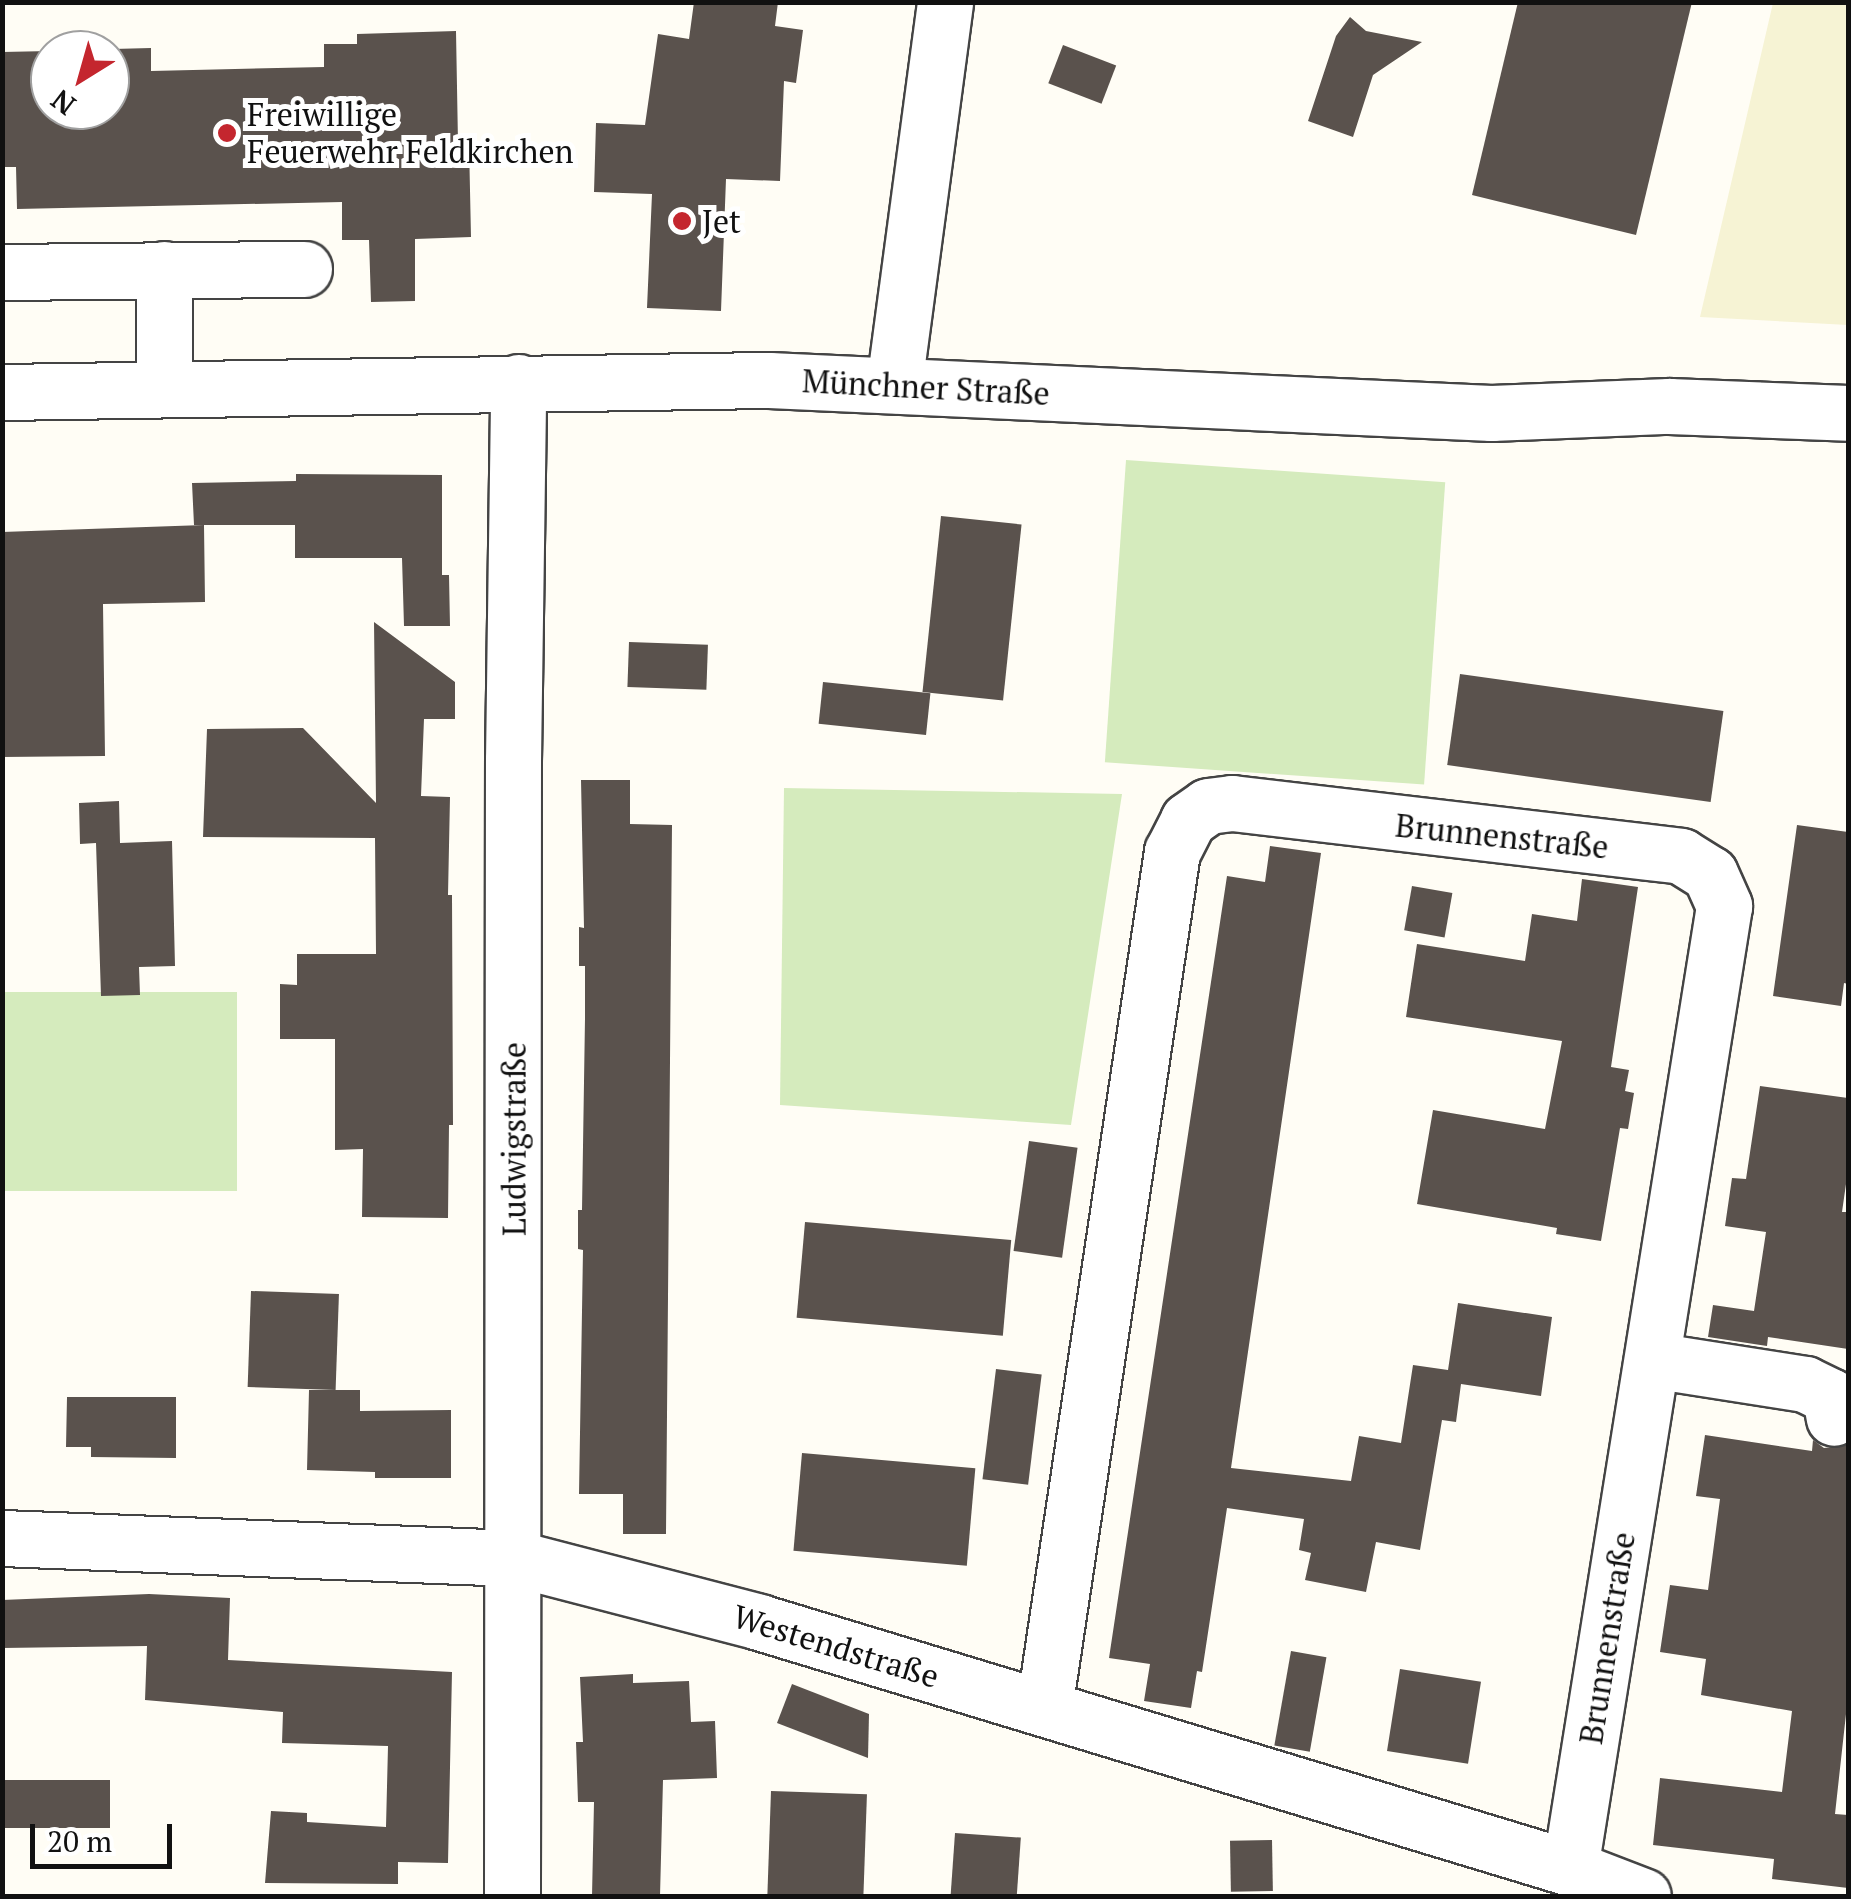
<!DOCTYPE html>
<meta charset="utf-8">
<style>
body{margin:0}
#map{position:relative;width:1851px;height:1899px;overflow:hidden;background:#fffdf5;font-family:"PT Serif",serif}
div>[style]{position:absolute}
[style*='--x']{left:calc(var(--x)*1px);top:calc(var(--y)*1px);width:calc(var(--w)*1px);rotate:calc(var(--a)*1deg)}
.farmland>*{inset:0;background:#f6f3d4}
.green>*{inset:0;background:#d5ebbd;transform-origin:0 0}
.building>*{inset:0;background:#5a524d;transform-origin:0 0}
.roads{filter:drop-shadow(2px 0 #444) drop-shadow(-2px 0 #444) drop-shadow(0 2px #444) drop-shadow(0 -2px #444)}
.minor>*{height:55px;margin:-27.5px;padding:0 27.5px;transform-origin:27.5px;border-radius:27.5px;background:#fff}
.dots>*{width:28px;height:28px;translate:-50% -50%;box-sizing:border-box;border:5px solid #fff;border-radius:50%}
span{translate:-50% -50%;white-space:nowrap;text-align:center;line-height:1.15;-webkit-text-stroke:10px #fff;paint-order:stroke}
.poi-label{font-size:32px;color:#111}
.left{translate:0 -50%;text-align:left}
.street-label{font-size:32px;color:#111}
.frame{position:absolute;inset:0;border:5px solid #111;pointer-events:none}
.north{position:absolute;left:30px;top:30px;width:100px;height:100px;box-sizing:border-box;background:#fff;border:2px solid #a0a0a0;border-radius:50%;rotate:217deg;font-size:28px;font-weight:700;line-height:40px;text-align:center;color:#111}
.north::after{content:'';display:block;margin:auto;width:35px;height:45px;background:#c4262e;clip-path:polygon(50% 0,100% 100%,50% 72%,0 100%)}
.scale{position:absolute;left:30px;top:1824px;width:142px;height:45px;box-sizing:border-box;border:5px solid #111;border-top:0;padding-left:12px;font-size:30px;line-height:35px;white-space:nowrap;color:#111;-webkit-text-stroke:8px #fff;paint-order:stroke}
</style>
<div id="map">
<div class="farmland">
<div style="clip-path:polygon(1773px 3px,1848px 3px,1848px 325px,1700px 317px)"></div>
</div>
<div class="green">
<div style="left:1126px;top:460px;width:320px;height:303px;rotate:4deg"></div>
<div style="clip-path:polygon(784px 788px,1122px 794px,1071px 1125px,780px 1105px)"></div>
<div style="left:237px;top:992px;width:199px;height:234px;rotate:90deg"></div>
</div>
<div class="building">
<div style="clip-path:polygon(694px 2px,778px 2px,775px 26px,803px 30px,796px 83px,784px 81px,780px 181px,726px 179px,721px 311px,647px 308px,652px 194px,594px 192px,596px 123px,645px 125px,658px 34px,689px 39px)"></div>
<div style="clip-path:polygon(1518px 2px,1692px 2px,1636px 235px,1472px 195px)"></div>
<div style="clip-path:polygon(1350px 17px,1366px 31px,1422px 42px,1373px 75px,1353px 137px,1308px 121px,1336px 36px)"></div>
<div style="clip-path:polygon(456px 31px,458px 143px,469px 143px,471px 237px,415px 239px,415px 301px,371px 302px,369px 240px,342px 240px,342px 202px,17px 209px,16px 167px,2px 167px,2px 52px,50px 51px,50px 110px,110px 110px,110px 50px,74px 50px,151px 48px,151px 71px,324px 67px,324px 44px,357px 44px,357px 34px)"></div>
<div style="left:1063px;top:45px;width:57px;height:41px;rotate:21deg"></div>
<div style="clip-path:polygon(296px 474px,442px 475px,442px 575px,449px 575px,450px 626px,404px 626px,402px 558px,295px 558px,295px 525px,194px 525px,192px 483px,296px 481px)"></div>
<div style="left:941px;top:516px;width:81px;height:177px;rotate:6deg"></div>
<div style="clip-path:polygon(204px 525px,205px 602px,103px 604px,105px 756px,2px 757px,2px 532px)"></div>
<div style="clip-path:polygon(374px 622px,455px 682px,455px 719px,424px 719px,421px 796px,450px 797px,448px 895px,452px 895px,453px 1125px,449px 1125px,448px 1218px,362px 1217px,363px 1149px,335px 1150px,335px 1039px,280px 1039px,280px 984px,297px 985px,297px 954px,376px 954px,375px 838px,203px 837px,207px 729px,303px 728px,376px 803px)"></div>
<div style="left:629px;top:642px;width:79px;height:45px;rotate:2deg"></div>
<div style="left:1460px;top:674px;width:266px;height:92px;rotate:8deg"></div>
<div style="left:823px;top:682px;width:108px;height:42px;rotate:6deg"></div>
<div style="clip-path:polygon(581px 780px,630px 780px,630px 824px,672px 825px,666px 1534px,623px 1534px,623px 1494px,579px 1494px,583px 1250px,578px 1249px,578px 1210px,582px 1210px,585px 1018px,585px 966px,579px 966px,579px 927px,584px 928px)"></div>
<div style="clip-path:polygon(119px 801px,120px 843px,172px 841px,175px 966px,139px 967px,140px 995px,101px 996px,96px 843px,80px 844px,79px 803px)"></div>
<div style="clip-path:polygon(1797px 825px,1848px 832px,1848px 984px,1844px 983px,1841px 1006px,1773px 996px)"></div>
<div style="clip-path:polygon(1270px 846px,1321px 853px,1231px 1468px,1351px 1481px,1359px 1436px,1401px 1443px,1413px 1365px,1448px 1370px,1458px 1303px,1552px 1317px,1541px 1396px,1461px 1384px,1456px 1422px,1442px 1420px,1420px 1550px,1376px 1542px,1366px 1592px,1305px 1580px,1311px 1553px,1299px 1550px,1304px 1519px,1227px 1508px,1202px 1672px,1197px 1671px,1191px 1708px,1144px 1701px,1150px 1664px,1109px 1658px,1227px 876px,1265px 882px)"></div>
<div style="clip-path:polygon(1582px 879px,1638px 887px,1611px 1067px,1629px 1070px,1625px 1091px,1634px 1093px,1628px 1129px,1620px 1128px,1601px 1241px,1556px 1234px,1557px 1228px,1417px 1204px,1433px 1110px,1545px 1129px,1562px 1041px,1406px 1017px,1417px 944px,1525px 961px,1532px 914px,1577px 921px)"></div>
<div style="left:1412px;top:886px;width:41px;height:45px;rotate:10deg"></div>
<div style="clip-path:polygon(1760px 1086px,1848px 1098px,1848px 1170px,1842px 1212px,1848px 1212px,1848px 1349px,1768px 1337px,1767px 1346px,1708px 1337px,1713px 1305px,1754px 1311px,1766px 1232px,1725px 1226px,1732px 1178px,1746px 1179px)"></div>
<div style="left:1029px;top:1141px;width:49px;height:111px;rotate:8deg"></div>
<div style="left:805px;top:1222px;width:207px;height:96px;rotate:5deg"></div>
<div style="left:251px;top:1291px;width:88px;height:96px;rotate:2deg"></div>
<div style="left:996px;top:1369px;width:46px;height:111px;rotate:7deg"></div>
<div style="clip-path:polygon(309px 1390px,360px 1390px,360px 1411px,451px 1410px,451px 1478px,375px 1478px,375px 1472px,307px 1470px)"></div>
<div style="clip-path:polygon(67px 1397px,176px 1397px,176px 1458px,91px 1457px,91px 1447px,66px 1447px)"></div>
<div style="clip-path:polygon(1705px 1435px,1812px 1451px,1813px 1440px,1824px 1448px,1848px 1445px,1848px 1696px,1835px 1814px,1848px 1815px,1848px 1888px,1772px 1879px,1774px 1859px,1653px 1845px,1660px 1778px,1782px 1792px,1792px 1711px,1701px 1695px,1706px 1659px,1660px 1652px,1670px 1585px,1708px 1590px,1720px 1499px,1696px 1496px)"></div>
<div style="left:802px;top:1453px;width:174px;height:98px;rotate:5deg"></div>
<div style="clip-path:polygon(149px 1594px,230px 1598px,228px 1660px,452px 1672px,448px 1863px,398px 1862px,398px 1884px,265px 1883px,271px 1811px,307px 1813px,307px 1822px,386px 1827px,388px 1746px,282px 1743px,283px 1712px,145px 1700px,147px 1646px,2px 1648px,2px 1600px)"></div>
<div style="left:1291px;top:1651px;width:36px;height:96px;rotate:10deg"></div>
<div style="left:1400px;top:1669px;width:82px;height:83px;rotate:9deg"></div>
<div style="clip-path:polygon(633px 1674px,633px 1683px,689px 1681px,691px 1722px,715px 1721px,717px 1778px,663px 1780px,660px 1896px,592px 1896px,594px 1802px,578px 1802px,576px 1742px,583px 1742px,580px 1677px)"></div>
<div style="clip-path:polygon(792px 1684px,869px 1714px,868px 1758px,777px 1723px)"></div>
<div style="left:2px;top:1780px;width:108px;height:48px"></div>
<div style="left:771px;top:1791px;width:96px;height:105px;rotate:2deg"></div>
<div style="left:955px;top:1833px;width:66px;height:63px;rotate:4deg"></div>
<div style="left:1272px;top:1840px;width:51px;height:42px;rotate:89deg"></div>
</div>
<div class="roads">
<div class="minor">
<div style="--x:164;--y:269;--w:120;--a:90"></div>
<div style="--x:2;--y:272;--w:302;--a:-0.6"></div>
<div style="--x:894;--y:385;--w:386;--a:-82.4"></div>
<div style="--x:2;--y:392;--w:767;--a:-0.9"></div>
<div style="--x:769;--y:380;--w:723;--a:2.62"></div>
<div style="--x:1491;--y:413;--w:178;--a:-2.3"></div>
<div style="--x:1669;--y:406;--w:179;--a:2.2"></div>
<div style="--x:1652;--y:1360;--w:155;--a:8.9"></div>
<div style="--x:1805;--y:1384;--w:28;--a:26"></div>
<div style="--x:1830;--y:1396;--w:22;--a:80"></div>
<div style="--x:2;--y:1538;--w:512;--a:2.24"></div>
<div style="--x:514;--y:1558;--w:253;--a:14.6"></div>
<div style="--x:759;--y:1622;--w:847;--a:16.87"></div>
<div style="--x:1570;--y:1868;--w:78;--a:21"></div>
<div style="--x:1044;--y:1708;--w:866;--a:-81.5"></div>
<div style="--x:1172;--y:852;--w:36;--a:-63"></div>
<div style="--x:1188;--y:820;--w:24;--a:-35"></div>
<div style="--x:1208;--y:806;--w:24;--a:-7"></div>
<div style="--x:1232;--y:803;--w:452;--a:6.7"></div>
<div style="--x:1681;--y:856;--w:34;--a:32"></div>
<div style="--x:1710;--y:874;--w:35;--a:66"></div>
<div style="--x:1724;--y:906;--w:974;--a:99.09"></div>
<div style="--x:512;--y:1896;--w:1136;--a:-89.95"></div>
<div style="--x:513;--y:760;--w:378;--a:-89.2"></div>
</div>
</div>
<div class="dots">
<div style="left:227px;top:133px;background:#c4262e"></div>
<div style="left:682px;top:221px;background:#c4262e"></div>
</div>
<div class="poi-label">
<span class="left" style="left:247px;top:133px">Freiwillige<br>Feuerwehr Feldkirchen</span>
<span class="left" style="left:702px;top:221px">Jet</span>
</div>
<div class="street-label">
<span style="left:926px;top:387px;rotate:3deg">Münchner Straße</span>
<span style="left:1502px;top:836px;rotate:6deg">Brunnenstraße</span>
<span style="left:514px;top:1139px;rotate:-90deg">Ludwigstraße</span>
<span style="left:1607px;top:1638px;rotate:-81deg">Brunnenstraße</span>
<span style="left:836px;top:1646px;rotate:17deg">Westendstraße</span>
</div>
<div class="frame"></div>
<div class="north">N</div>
<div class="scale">20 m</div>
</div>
